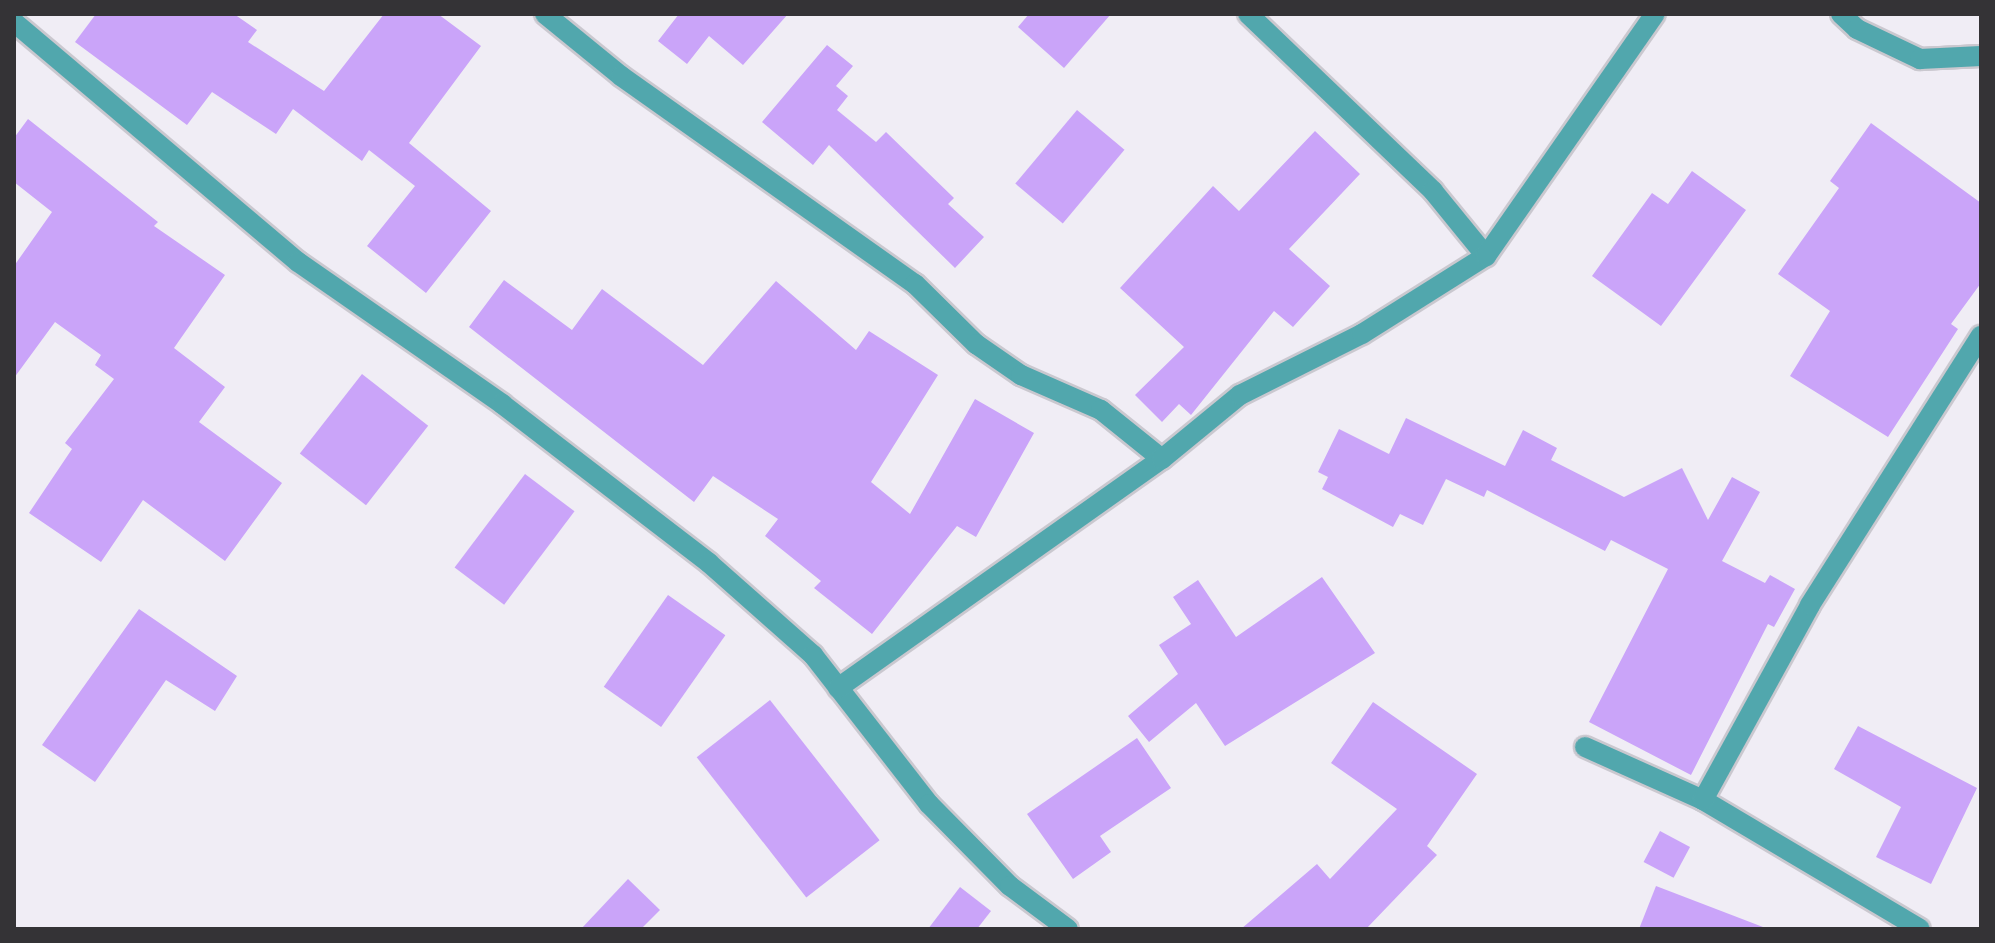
<!DOCTYPE html>
<style>
body{margin:0}
#map{position:relative;width:1995px;height:943px;overflow:hidden;background:#f0edf5;font-family:Commissioner,sans-serif}
div>[style]{position:absolute}
[style*='--x']{left:calc(var(--x)*1px);top:calc(var(--y)*1px);width:calc(var(--w)*1px);rotate:calc(var(--a)*1deg)}
.building>*{inset:0;background:#caa4f9;transform-origin:0 0}
.roads{filter:drop-shadow(2px 0 #cac8cf) drop-shadow(-2px 0 #cac8cf) drop-shadow(0 2px #cac8cf) drop-shadow(0 -2px #cac8cf)}
.street>*{height:20px;margin:-10px;padding:0 10px;transform-origin:10px;border-radius:10px;background:#51a7ad}
span{translate:-50% -50%;white-space:nowrap;text-align:center;line-height:1.15;-webkit-text-stroke:6px #fcfbfe;paint-order:stroke}
.frame{position:absolute;inset:0;border:16px solid #343336;pointer-events:none}
</style>
<div id="map">
<div class="building">
<div style="clip-path:polygon(96px 14px,234px 14px,257px 30px,248px 42px,324px 91px,384px 14px,438px 14px,481px 46px,409px 143px,491px 211px,426px 293px,367px 246px,415px 186px,369px 150px,362px 161px,293px 109px,276px 134px,212px 92px,187px 125px,75px 42px)"></div>
<div style="clip-path:polygon(679px 14px,788px 14px,743px 65px,709px 36px,687px 64px,658px 41px)"></div>
<div style="clip-path:polygon(1029px 14px,1111px 14px,1064px 68px,1018px 27px)"></div>
<div style="clip-path:polygon(827px 45px,853px 66px,836px 86px,848px 96px,837px 110px,876px 142px,886px 132px,954px 198px,948px 204px,984px 237px,955px 268px,829px 145px,813px 165px,762px 122px)"></div>
<div style="left:1077px;top:110px;width:62px;height:96px;rotate:40deg"></div>
<div style="clip-path:polygon(28px 119px,158px 222px,154px 226px,225px 275px,174px 348px,225px 387px,199px 422px,282px 483px,225px 561px,143px 500px,101px 562px,29px 513px,72px 449px,65px 443px,114px 379px,95px 365px,101px 355px,55px 322px,14px 378px,14px 266px,52px 212px,14px 182px,14px 138px)"></div>
<div style="clip-path:polygon(1871px 123px,1981px 203px,1981px 283px,1951px 324px,1958px 329px,1888px 437px,1790px 376px,1830px 311px,1778px 274px,1839px 188px,1830px 181px)"></div>
<div style="clip-path:polygon(1315px 131px,1360px 174px,1289px 249px,1330px 286px,1293px 327px,1274px 311px,1191px 415px,1179px 404px,1162px 422px,1135px 395px,1184px 347px,1120px 288px,1213px 186px,1239px 211px)"></div>
<div style="clip-path:polygon(1692px 171px,1746px 210px,1661px 326px,1592px 276px,1652px 193px,1668px 204px)"></div>
<div style="clip-path:polygon(504px 280px,572px 330px,602px 289px,703px 365px,776px 281px,856px 350px,869px 331px,938px 375px,871px 482px,910px 514px,975px 399px,1034px 433px,976px 537px,957px 526px,872px 634px,814px 588px,821px 581px,765px 536px,778px 519px,713px 476px,694px 502px,469px 327px)"></div>
<div style="left:362px;top:374px;width:84px;height:101px;rotate:38deg"></div>
<div style="clip-path:polygon(1406px 418px,1505px 466px,1523px 430px,1557px 448px,1551px 460px,1624px 497px,1682px 468px,1708px 520px,1732px 477px,1760px 492px,1722px 561px,1765px 583px,1770px 575px,1795px 589px,1774px 627px,1768px 624px,1691px 775px,1589px 722px,1668px 569px,1611px 540px,1605px 551px,1487px 490px,1484px 497px,1446px 479px,1423px 525px,1400px 514px,1393px 527px,1322px 489px,1328px 477px,1318px 472px,1339px 429px,1389px 454px)"></div>
<div style="left:525px;top:474px;width:62px;height:117px;rotate:37deg"></div>
<div style="clip-path:polygon(1322px 577px,1375px 653px,1225px 746px,1196px 703px,1149px 742px,1128px 716px,1178px 674px,1159px 645px,1191px 624px,1173px 597px,1198px 580px,1236px 637px)"></div>
<div style="left:668px;top:595px;width:70px;height:112px;rotate:35deg"></div>
<div style="clip-path:polygon(139px 609px,237px 676px,215px 711px,166px 680px,95px 782px,42px 745px)"></div>
<div style="left:770px;top:700px;width:178px;height:93px;rotate:52deg"></div>
<div style="clip-path:polygon(1373px 702px,1477px 774px,1427px 846px,1437px 855px,1366px 929px,1241px 929px,1317px 864px,1330px 879px,1397px 809px,1331px 763px)"></div>
<div style="clip-path:polygon(1858px 726px,1977px 788px,1931px 884px,1876px 857px,1901px 807px,1834px 769px)"></div>
<div style="clip-path:polygon(1137px 738px,1171px 788px,1100px 836px,1111px 852px,1073px 879px,1027px 814px)"></div>
<div style="left:1660px;top:831px;width:34px;height:35px;rotate:28deg"></div>
<div style="clip-path:polygon(628px 879px,660px 910px,641px 929px,581px 929px)"></div>
<div style="clip-path:polygon(1656px 886px,1763px 927px,1763px 929px,1639px 929px)"></div>
<div style="clip-path:polygon(960px 887px,991px 911px,977px 929px,928px 929px)"></div>
</div>
<div class="roads">
<div class="street">
<div style="--x:545;--y:14;--w:98;--a:39.2"></div>
<div style="--x:621;--y:76;--w:360;--a:35.3"></div>
<div style="--x:915;--y:284;--w:86;--a:44.5"></div>
<div style="--x:976;--y:344;--w:55;--a:34.6"></div>
<div style="--x:1021;--y:375;--w:87;--a:23.6"></div>
<div style="--x:1101;--y:410;--w:78;--a:38.8"></div>
<div style="--x:1248;--y:14;--w:256;--a:43.7"></div>
<div style="--x:1433;--y:191;--w:84;--a:50.8"></div>
<div style="--x:1841;--y:14;--w:22;--a:43"></div>
<div style="--x:1857;--y:29;--w:70;--a:25.5"></div>
<div style="--x:1920;--y:59;--w:61;--a:-2.8"></div>
<div style="--x:14;--y:22;--w:372;--a:40.2"></div>
<div style="--x:298;--y:262;--w:249;--a:34.8"></div>
<div style="--x:502;--y:404;--w:261;--a:37.5"></div>
<div style="--x:709;--y:563;--w:139;--a:41.5"></div>
<div style="--x:813;--y:655;--w:189;--a:52.1"></div>
<div style="--x:929;--y:804;--w:115;--a:45.4"></div>
<div style="--x:1010;--y:886;--w:72;--a:36.6"></div>
<div style="--x:838;--y:688;--w:397;--a:-35.3"></div>
<div style="--x:1162;--y:459;--w:101;--a:-39.4"></div>
<div style="--x:1240;--y:395;--w:136;--a:-26.6"></div>
<div style="--x:1362;--y:334;--w:146;--a:-32.2"></div>
<div style="--x:1486;--y:256;--w:295;--a:-55.1"></div>
<div style="--x:1585;--y:747;--w:129;--a:24.2"></div>
<div style="--x:1703;--y:800;--w:252;--a:30.7"></div>
<div style="--x:1703;--y:800;--w:222;--a:-61.2"></div>
<div style="--x:1810;--y:605;--w:319;--a:-57.6"></div>
</div>
</div>
<div class="frame"></div>
</div>
